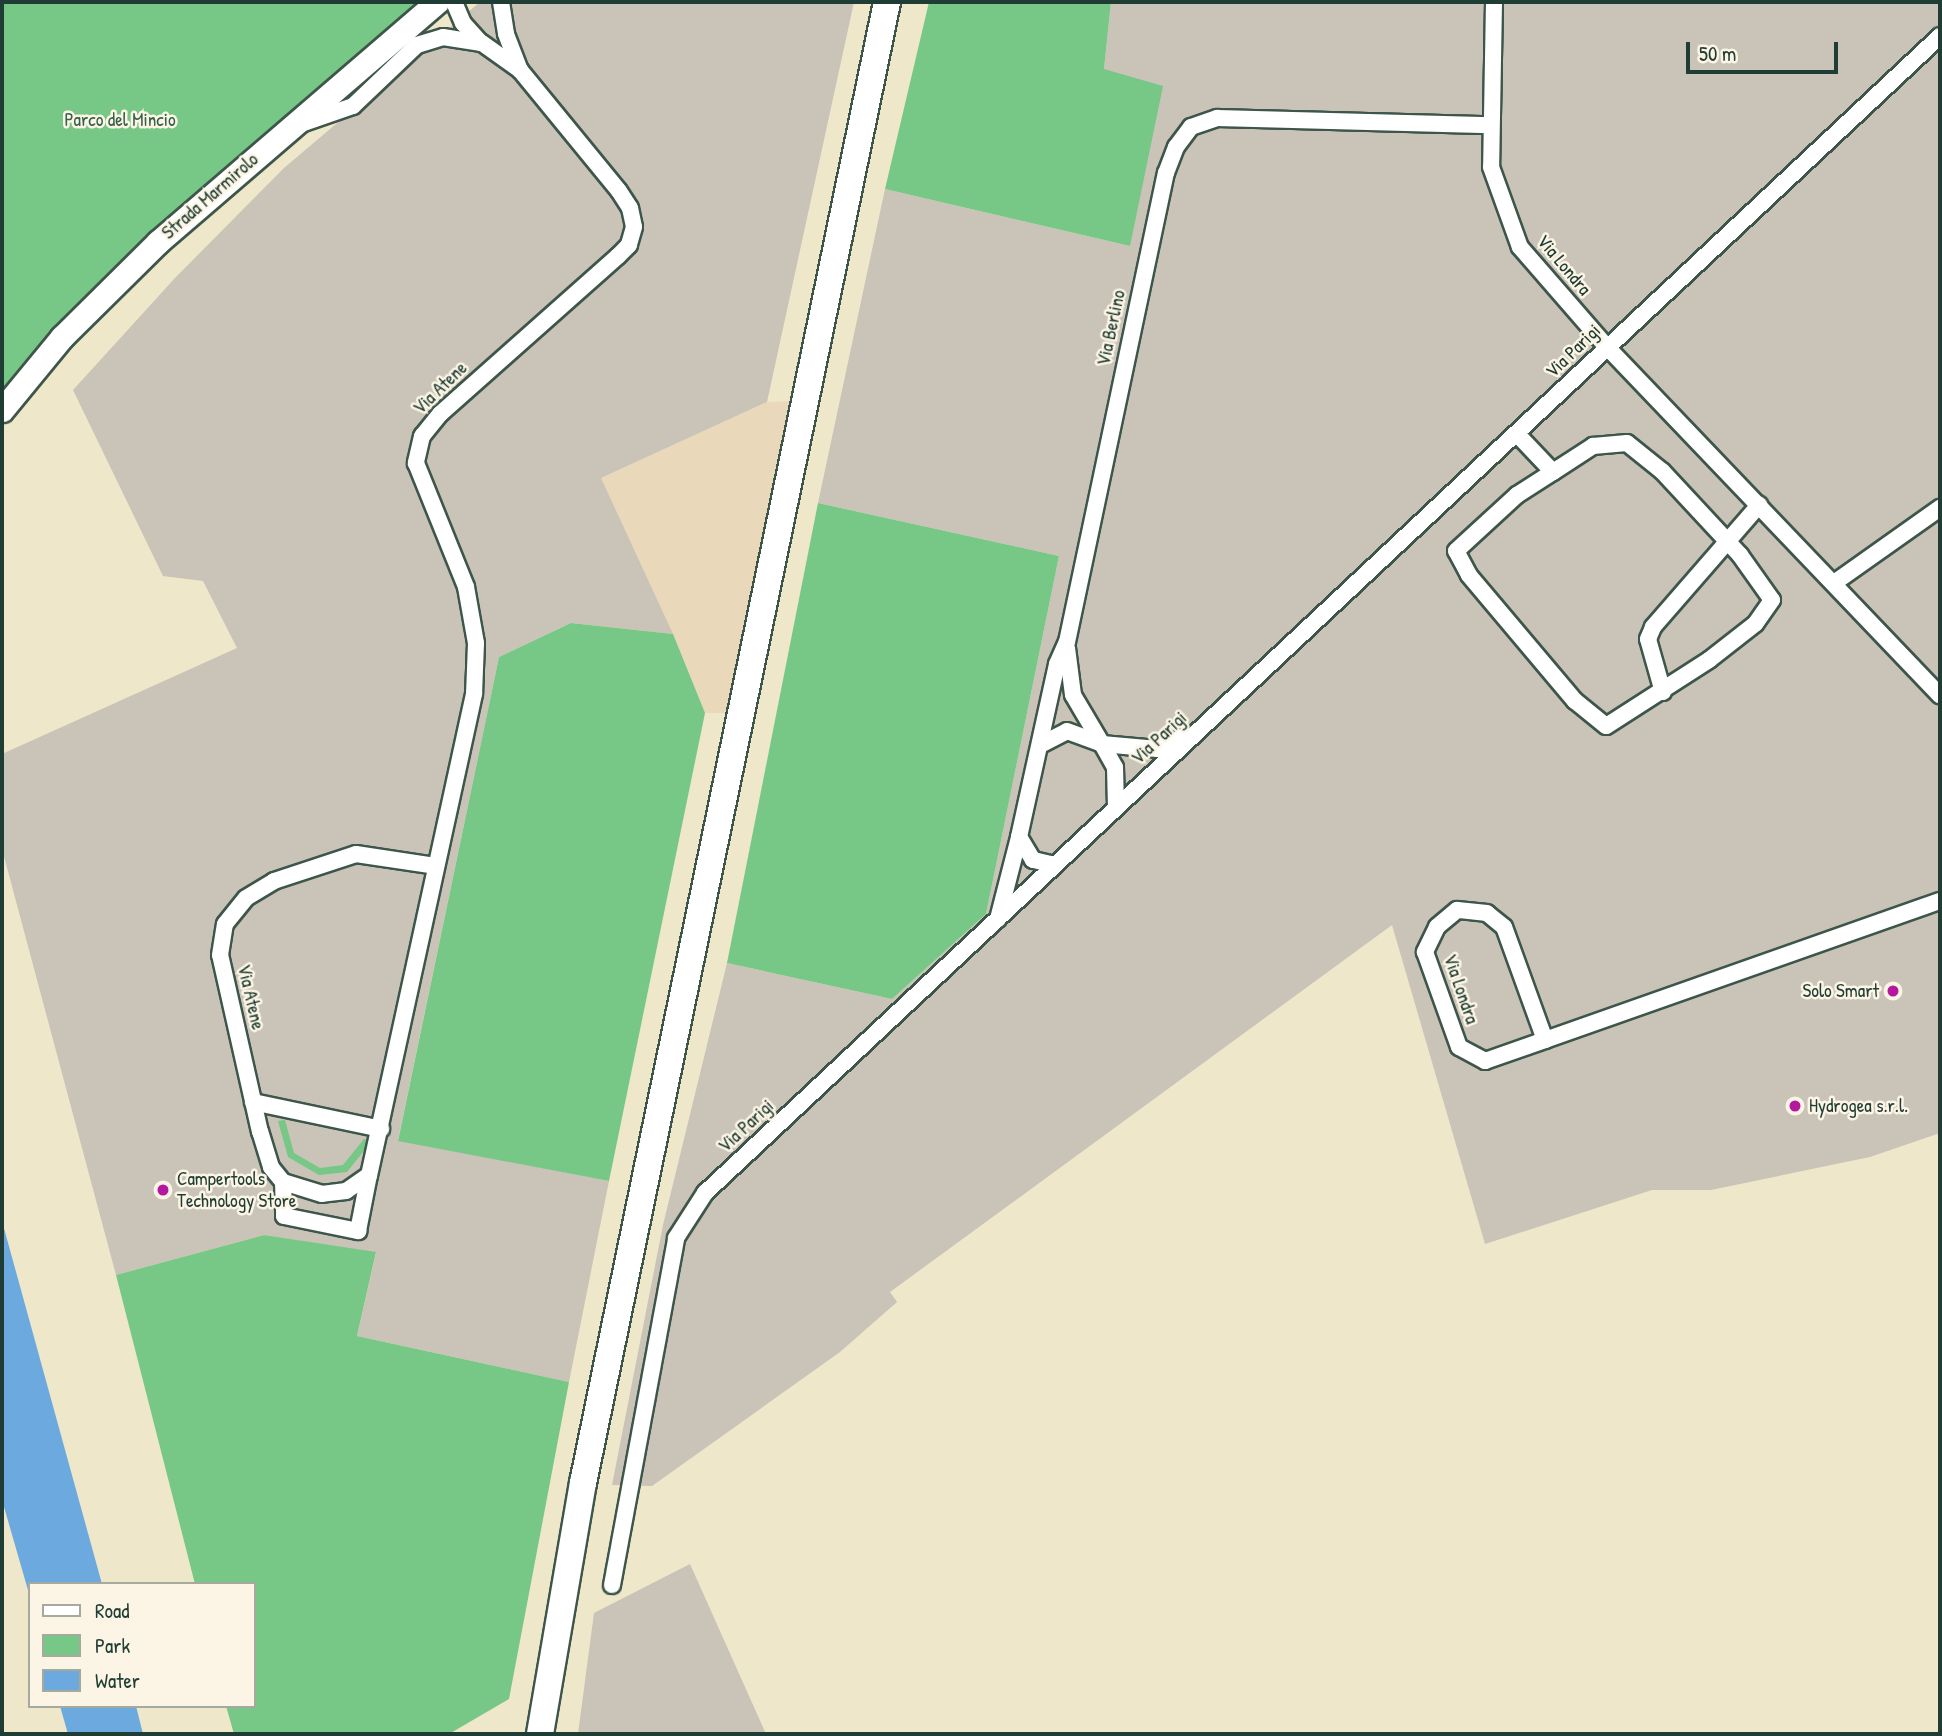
<!DOCTYPE html>
<style>
body{margin:0}
#map{position:relative;width:1942px;height:1736px;overflow:hidden;background:#eee7ca;font-family:"Patrick Hand",sans-serif}
div>[style]{position:absolute}
[style*='--x']{left:calc(var(--x)*1px);top:calc(var(--y)*1px);width:calc(var(--w)*1px);rotate:calc(var(--a)*1deg)}
.built>*{inset:0;background:#e9d9ba}
.industrial>*{inset:0;background:#c9c3b8}
.green>*{inset:0;background:#77c787}
.water>*{inset:0;background:#6ca9de}
.roads{filter:drop-shadow(2px 0 #3e564a) drop-shadow(-2px 0 #3e564a) drop-shadow(0 2px #3e564a) drop-shadow(0 -2px #3e564a)}
.minor>*{height:16px;margin:-8px;padding:0 8px;transform-origin:8px;border-radius:8px;background:#fff}
.secondary>*{height:23px;margin:-11.5px;padding:0 11.5px;transform-origin:11.5px;border-radius:11.5px;background:#fff}
.trunk>*{height:26px;margin:-13px;padding:0 13px;transform-origin:13px;border-radius:13px;background:#fff}
.dots>*{width:19px;height:19px;translate:-50% -50%;box-sizing:border-box;border:4px solid #fcf5e5;border-radius:50%}
span{translate:-50% -50%;white-space:nowrap;text-align:center;line-height:1.15;-webkit-text-stroke:5px #fcf5e5;paint-order:stroke}
.park-label{font-size:19px;color:#356049}
.street-label{font-size:19px;color:#1f3d34}
.poi-label{font-size:19px;color:#1f3d34}
.right{translate:-100% -50%;text-align:right}
.left{translate:0 -50%;text-align:left}
.frame{position:absolute;inset:0;border:4px solid #1f3d34;pointer-events:none}
.legend{position:absolute;left:28px;top:1582px;width:228px;height:126px;box-sizing:border-box;background:#fcf5e5;border:2px solid #a4ab9e;margin:0;padding:9px 12px;list-style:none;font-size:21px;color:#1f3d34}
.legend li{display:flex;align-items:center;gap:14px;height:35px}
.legend b{width:35px;border:2px solid #a4ab9e}
.scale{position:absolute;left:1686px;top:42px;width:152px;height:32px;box-sizing:border-box;border:4px solid #1f3d34;border-top:0;padding-left:9px;font-size:21px;line-height:24px;white-space:nowrap;color:#1f3d34;-webkit-text-stroke:5px #fcf5e5;paint-order:stroke}
</style>
<div id="map">
<div class="built">
<div style="clip-path:polygon(794px 401px,729px 713px,705px 713px,601px 478px,767px 402px)"></div>
</div>
<div class="industrial">
<div style="clip-path:polygon(480px 2px,854px 2px,767px 402px,601px 478px,673px 634px,571px 623px,499px 657px,398px 1140px,609px 1181px,569px 1382px,357px 1336px,376px 1253px,264px 1235px,116px 1275px,2px 849px,2px 754px,237px 648px,203px 581px,163px 576px,73px 390px,175px 278px,284px 168px)"></div>
<div style="clip-path:polygon(1111px 2px,1940px 2px,1940px 1133px,1870px 1157px,1711px 1190px,1652px 1190px,1485px 1244px,1392px 925px,890px 1292px,897px 1302px,840px 1352px,652px 1486px,612px 1485px,663px 1225px,727px 963px,892px 999px,986px 914px,1059px 556px,818px 503px,885px 189px,1130px 246px,1104px 69px)"></div>
<div style="clip-path:polygon(690px 1564px,766px 1734px,578px 1734px,594px 1613px)"></div>
</div>
<div class="green">
<div style="clip-path:polygon(2px 2px,433px 2px,256px 156px,2px 412px)"></div>
<div style="clip-path:polygon(929px 2px,1111px 2px,1104px 69px,1163px 86px,1130px 246px,885px 189px)"></div>
<div style="clip-path:polygon(818px 503px,1059px 556px,986px 914px,892px 999px,727px 963px)"></div>
<div style="clip-path:polygon(571px 623px,673px 634px,705px 713px,609px 1181px,398px 1141px,499px 657px)"></div>
<div style="clip-path:polygon(285px 1120px,294px 1153px,320px 1168px,343px 1165px,364px 1139px,371px 1142px,347px 1172px,319px 1175px,288px 1157px,278px 1121px)"></div>
<div style="clip-path:polygon(264px 1235px,376px 1252px,357px 1336px,569px 1382px,509px 1699px,449px 1734px,234px 1734px,226px 1706px,254px 1706px,254px 1584px,195px 1584px,116px 1275px)"></div>
</div>
<div class="water">
<div style="clip-path:polygon(2px 1221px,102px 1584px,30px 1584px,30px 1597px,2px 1500px)"></div>
<div style="clip-path:polygon(60px 1706px,136px 1706px,143px 1734px,68px 1734px)"></div>
</div>
<div class="roads">
<div class="minor">
<div style="--x:454;--y:2;--w:23;--a:67"></div>
<div style="--x:463;--y:23;--w:27;--a:48"></div>
<div style="--x:501;--y:2;--w:32;--a:81"></div>
<div style="--x:506;--y:34;--w:39;--a:69"></div>
<div style="--x:1494;--y:2;--w:165;--a:91"></div>
<div style="--x:1491;--y:167;--w:85;--a:70.1"></div>
<div style="--x:1520;--y:247;--w:133;--a:49"></div>
<div style="--x:1607;--y:347;--w:482;--a:46.3"></div>
<div style="--x:301;--y:124;--w:55;--a:-19.1"></div>
<div style="--x:353;--y:106;--w:88;--a:-43.6"></div>
<div style="--x:417;--y:45;--w:27;--a:-17"></div>
<div style="--x:443;--y:37;--w:39;--a:9"></div>
<div style="--x:482;--y:43;--w:47;--a:35.4"></div>
<div style="--x:520;--y:70;--w:156;--a:50.7"></div>
<div style="--x:619;--y:191;--w:20;--a:57"></div>
<div style="--x:630;--y:208;--w:19;--a:78"></div>
<div style="--x:634;--y:227;--w:19;--a:106"></div>
<div style="--x:629;--y:245;--w:16;--a:135"></div>
<div style="--x:618;--y:256;--w:238;--a:138.4"></div>
<div style="--x:440;--y:414;--w:28;--a:129"></div>
<div style="--x:422;--y:436;--w:28;--a:103"></div>
<div style="--x:416;--y:463;--w:134;--a:68"></div>
<div style="--x:466;--y:587;--w:57;--a:79.9"></div>
<div style="--x:476;--y:643;--w:51;--a:92.2"></div>
<div style="--x:474;--y:694;--w:492;--a:102.3"></div>
<div style="--x:369;--y:1175;--w:28;--a:145"></div>
<div style="--x:346;--y:1191;--w:24;--a:173"></div>
<div style="--x:322;--y:1194;--w:41;--a:-162.9"></div>
<div style="--x:283;--y:1182;--w:19;--a:-129"></div>
<div style="--x:271;--y:1167;--w:37;--a:-107"></div>
<div style="--x:260;--y:1132;--w:181;--a:-102.7"></div>
<div style="--x:220;--y:955;--w:31;--a:-81"></div>
<div style="--x:225;--y:924;--w:33;--a:-51"></div>
<div style="--x:246;--y:898;--w:33;--a:-31"></div>
<div style="--x:274;--y:881;--w:86;--a:-18.2"></div>
<div style="--x:356;--y:854;--w:80;--a:8.6"></div>
<div style="--x:1517;--y:434;--w:52;--a:46.5"></div>
<div style="--x:1553;--y:472;--w:48;--a:-33"></div>
<div style="--x:1593;--y:446;--w:34;--a:-5"></div>
<div style="--x:1627;--y:443;--w:45;--a:38.7"></div>
<div style="--x:1662;--y:471;--w:115;--a:47.1"></div>
<div style="--x:1740;--y:555;--w:55;--a:54.6"></div>
<div style="--x:1772;--y:600;--w:29;--a:125"></div>
<div style="--x:1755;--y:624;--w:58;--a:142"></div>
<div style="--x:1709;--y:660;--w:122;--a:147.3"></div>
<div style="--x:1606;--y:726;--w:40;--a:-141"></div>
<div style="--x:1575;--y:701;--w:165;--a:-130.1"></div>
<div style="--x:1469;--y:575;--w:27;--a:-118"></div>
<div style="--x:1456;--y:551;--w:83;--a:-42.6"></div>
<div style="--x:1517;--y:495;--w:43;--a:-32.6"></div>
<div style="--x:1834;--y:583;--w:130;--a:-35.3"></div>
<div style="--x:1067;--y:648;--w:47;--a:82.7"></div>
<div style="--x:1073;--y:695;--w:57;--a:59.4"></div>
<div style="--x:1102;--y:744;--w:56;--a:5.1"></div>
<div style="--x:1158;--y:749;--w:30;--a:-26"></div>
<div style="--x:1663;--y:692;--w:55;--a:-105.8"></div>
<div style="--x:1648;--y:639;--w:13;--a:-67"></div>
<div style="--x:1653;--y:627;--w:162;--a:-49"></div>
<div style="--x:1040;--y:745;--w:30;--a:-27"></div>
<div style="--x:1067;--y:731;--w:37;--a:20"></div>
<div style="--x:1102;--y:744;--w:26;--a:61"></div>
<div style="--x:1115;--y:767;--w:41;--a:88.6"></div>
<div style="--x:1055;--y:865;--w:23;--a:-167"></div>
<div style="--x:1033;--y:860;--w:27;--a:-121"></div>
<div style="--x:1019;--y:837;--w:177;--a:-77.6"></div>
<div style="--x:1057;--y:664;--w:24;--a:-66"></div>
<div style="--x:1067;--y:642;--w:479;--a:-78.1"></div>
<div style="--x:1166;--y:173;--w:28;--a:-69"></div>
<div style="--x:1176;--y:147;--w:25;--a:-53"></div>
<div style="--x:1191;--y:127;--w:28;--a:-19"></div>
<div style="--x:1217;--y:118;--w:274;--a:1.5"></div>
<div style="--x:998;--y:919;--w:85;--a:-75.6"></div>
<div style="--x:1545;--y:1040;--w:120;--a:-109.9"></div>
<div style="--x:1504;--y:927;--w:22;--a:-141"></div>
<div style="--x:1487;--y:913;--w:30;--a:-174"></div>
<div style="--x:1457;--y:910;--w:26;--a:140"></div>
<div style="--x:1437;--y:927;--w:28;--a:116"></div>
<div style="--x:1425;--y:952;--w:101;--a:70.3"></div>
<div style="--x:1459;--y:1047;--w:30;--a:28"></div>
<div style="--x:1485;--y:1061;--w:64;--a:-19.3"></div>
<div style="--x:1545;--y:1040;--w:419;--a:-19.4"></div>
<div style="--x:253;--y:1102;--w:131;--a:11.9"></div>
<div style="--x:283;--y:1182;--w:34;--a:88"></div>
<div style="--x:284;--y:1216;--w:76;--a:11.5"></div>
<div style="--x:358;--y:1231;--w:57;--a:-78.9"></div>
<div style="--x:612;--y:1585;--w:353;--a:-79.5"></div>
<div style="--x:676;--y:1238;--w:54;--a:-57.2"></div>
<div style="--x:705;--y:1193;--w:1692;--a:-43.13"></div>
</div>
<div class="secondary">
<div style="--x:2;--y:410;--w:94;--a:-50.6"></div>
<div style="--x:62;--y:337;--w:135;--a:-44.7"></div>
<div style="--x:158;--y:242;--w:368;--a:-40.7"></div>
</div>
<div class="trunk">
<div style="--x:540;--y:1734;--w:255;--a:-80.3"></div>
<div style="--x:583;--y:1483;--w:1512;--a:-78.4"></div>
</div>
</div>
<div class="dots">
<div style="left:1893px;top:991px;background:#b5179e"></div>
<div style="left:1795px;top:1106px;background:#b5179e"></div>
<div style="left:163px;top:1190px;background:#b5179e"></div>
</div>
<div class="park-label">
<span style="left:120px;top:120px">Parco del Mincio</span>
</div>
<div class="street-label">
<span style="left:210px;top:196px;rotate:-41deg">Strada Marmirolo</span>
<span style="left:1564px;top:265px;rotate:50deg">Via Londra</span>
<span style="left:1111px;top:328px;rotate:-78deg">Via Berlino</span>
<span style="left:1573px;top:351px;rotate:-44deg">Via Parigi</span>
<span style="left:440px;top:388px;rotate:-44deg">Via Atene</span>
<span style="left:1159px;top:738px;rotate:-43deg">Via Parigi</span>
<span style="left:1461px;top:989px;rotate:71deg">Via Londra</span>
<span style="left:251px;top:997px;rotate:77deg">Via Atene</span>
<span style="left:746px;top:1126px;rotate:-43deg">Via Parigi</span>
</div>
<div class="poi-label">
<span class="right" style="left:1879px;top:991px">Solo Smart</span>
<span class="left" style="left:1809px;top:1106px">Hydrogea s.r.l.</span>
<span class="left" style="left:177px;top:1190px">Campertools<br>Technology Store</span>
</div>
<div class="frame"></div>
<ul class="legend">
<li><b style="height:9px;background:#fff"></b>Road</li>
<li><b style="height:19px;background:#77c787"></b>Park</li>
<li><b style="height:19px;background:#6ca9de"></b>Water</li>
</ul>
<div class="scale">50 m</div>
</div>
